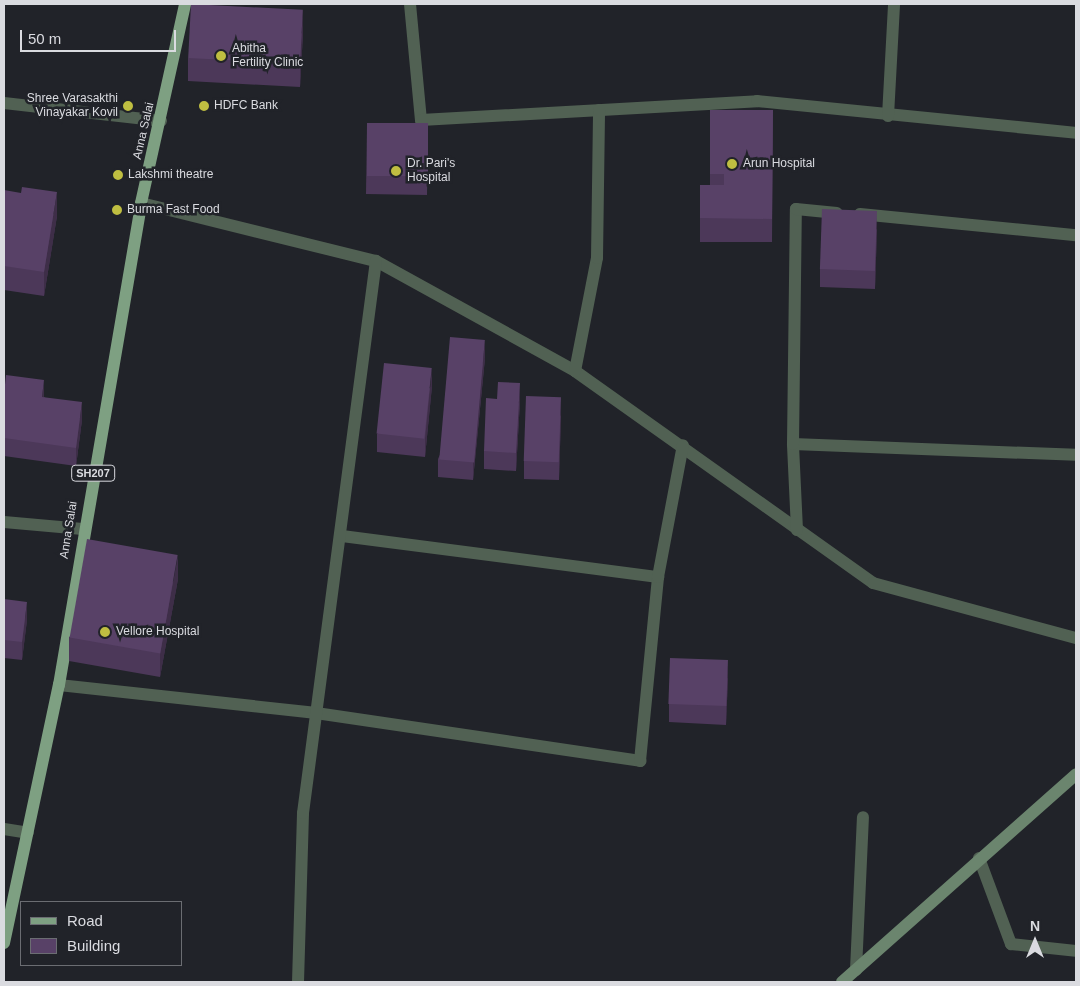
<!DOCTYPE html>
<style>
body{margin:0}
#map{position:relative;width:1080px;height:986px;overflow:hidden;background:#212329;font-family:Arial,sans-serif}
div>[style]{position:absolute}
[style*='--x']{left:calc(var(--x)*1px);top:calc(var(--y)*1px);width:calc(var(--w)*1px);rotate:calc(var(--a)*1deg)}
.minor>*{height:12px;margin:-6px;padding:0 6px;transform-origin:6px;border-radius:6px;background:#516153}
.secondary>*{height:12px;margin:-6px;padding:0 6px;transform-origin:6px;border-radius:6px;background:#6b856e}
.primary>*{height:12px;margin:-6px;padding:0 6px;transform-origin:6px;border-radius:6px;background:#7ea082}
.wall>*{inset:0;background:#4c3859}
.shaded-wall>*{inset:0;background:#3e2e48}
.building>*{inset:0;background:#584167;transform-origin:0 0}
.dots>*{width:14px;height:14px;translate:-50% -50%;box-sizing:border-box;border:2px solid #212329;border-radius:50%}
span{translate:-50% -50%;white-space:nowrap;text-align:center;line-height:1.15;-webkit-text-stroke:5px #212329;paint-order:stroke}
.shield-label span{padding:1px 4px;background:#212329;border:1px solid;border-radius:4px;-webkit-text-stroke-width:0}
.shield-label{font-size:11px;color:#dadbe0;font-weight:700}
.poi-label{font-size:12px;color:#dadbe0}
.left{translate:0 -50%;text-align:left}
.right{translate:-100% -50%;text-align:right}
.street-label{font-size:12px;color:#dadbe0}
.frame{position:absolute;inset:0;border:5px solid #dadbe0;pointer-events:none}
.legend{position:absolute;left:20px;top:901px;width:162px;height:65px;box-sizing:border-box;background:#212329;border:1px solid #6b6d72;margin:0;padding:6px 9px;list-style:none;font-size:15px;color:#dadbe0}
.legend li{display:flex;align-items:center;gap:10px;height:25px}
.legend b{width:25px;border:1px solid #6b6d72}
.north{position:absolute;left:1010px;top:916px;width:50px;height:50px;-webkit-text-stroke:4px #212329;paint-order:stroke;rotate:0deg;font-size:14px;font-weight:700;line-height:20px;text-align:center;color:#dadbe0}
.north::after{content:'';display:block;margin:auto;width:18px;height:22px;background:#dadbe0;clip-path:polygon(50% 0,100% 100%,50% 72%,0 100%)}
.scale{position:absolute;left:20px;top:30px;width:156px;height:22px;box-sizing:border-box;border:2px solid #dadbe0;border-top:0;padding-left:6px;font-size:15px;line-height:18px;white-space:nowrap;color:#dadbe0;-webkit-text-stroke:4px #212329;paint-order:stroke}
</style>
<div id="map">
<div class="minor">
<div style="--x:410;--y:4;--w:117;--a:84.6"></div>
<div style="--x:421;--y:120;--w:337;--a:-3.2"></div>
<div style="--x:757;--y:101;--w:321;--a:5.7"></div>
<div style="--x:4;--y:103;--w:158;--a:6.5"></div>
<div style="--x:888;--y:116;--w:112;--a:-86.9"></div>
<div style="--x:141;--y:203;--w:242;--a:13.9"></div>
<div style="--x:376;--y:261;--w:227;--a:28.9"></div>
<div style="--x:575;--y:371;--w:366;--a:35.4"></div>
<div style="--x:873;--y:583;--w:210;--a:15.2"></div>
<div style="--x:860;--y:214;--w:217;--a:5.6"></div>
<div style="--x:575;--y:371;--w:115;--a:-79"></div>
<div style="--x:597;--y:258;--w:148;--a:-89.2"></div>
<div style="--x:793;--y:444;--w:283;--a:2.2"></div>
<div style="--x:4;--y:522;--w:79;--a:5.1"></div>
<div style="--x:797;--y:530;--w:86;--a:-92.7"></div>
<div style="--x:793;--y:444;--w:235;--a:-89.3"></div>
<div style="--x:796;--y:209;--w:41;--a:5.6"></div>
<div style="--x:342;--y:536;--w:319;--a:7.4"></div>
<div style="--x:59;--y:685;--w:259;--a:6.2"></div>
<div style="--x:316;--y:713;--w:328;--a:8.4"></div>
<div style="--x:640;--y:761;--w:185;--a:-84.4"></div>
<div style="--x:658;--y:577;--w:134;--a:-79.3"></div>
<div style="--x:4;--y:829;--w:24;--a:9"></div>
<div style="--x:979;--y:858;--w:92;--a:69.6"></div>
<div style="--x:1011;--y:944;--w:65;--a:6.1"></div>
<div style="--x:856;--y:970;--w:153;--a:-87.4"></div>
<div style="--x:298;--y:982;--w:169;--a:-88.3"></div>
<div style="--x:303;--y:813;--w:557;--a:-82.47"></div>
</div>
<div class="secondary">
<div style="--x:842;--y:982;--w:313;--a:-41.6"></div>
</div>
<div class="primary">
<div style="--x:4;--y:943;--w:264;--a:-78"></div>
<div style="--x:59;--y:685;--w:489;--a:-80.3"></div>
<div style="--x:141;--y:203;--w:204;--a:-77.5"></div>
</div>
<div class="wall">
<div style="clip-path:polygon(303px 33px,300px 87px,188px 81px,188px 58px)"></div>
<div style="clip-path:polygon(710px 110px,773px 110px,772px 242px,700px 242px,700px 185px,710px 185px)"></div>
<div style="clip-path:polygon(367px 123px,428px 141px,427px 195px,366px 194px)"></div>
<div style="clip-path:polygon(4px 190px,57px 216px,44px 296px,4px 290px)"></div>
<div style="clip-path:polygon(877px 229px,875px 289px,820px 287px,820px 269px)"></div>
<div style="clip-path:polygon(485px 358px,473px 480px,438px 477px,438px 459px)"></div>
<div style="clip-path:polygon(432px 386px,425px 457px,377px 452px,377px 434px)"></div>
<div style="clip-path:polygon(4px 394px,44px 397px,82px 420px,76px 466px,4px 456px)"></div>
<div style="clip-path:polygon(520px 401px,516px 471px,484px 469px,484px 451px)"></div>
<div style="clip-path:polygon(561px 415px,559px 480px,524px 479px,524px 461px)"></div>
<div style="clip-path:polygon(178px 579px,160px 677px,69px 661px,69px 637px)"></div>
<div style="clip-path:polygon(4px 599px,27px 620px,22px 660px,4px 658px)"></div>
<div style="clip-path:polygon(728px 678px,726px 725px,669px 722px,669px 704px)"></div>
</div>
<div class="shaded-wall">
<div style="clip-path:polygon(303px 9px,303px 33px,300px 87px,300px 63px)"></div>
<div style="clip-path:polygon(57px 192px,57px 216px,44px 296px,44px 272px)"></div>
<div style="clip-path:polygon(877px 211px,877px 229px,875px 289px,875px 271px)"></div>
<div style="clip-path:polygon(485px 340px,485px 358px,473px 480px,473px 462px)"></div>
<div style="clip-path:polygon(432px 368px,432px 386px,425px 457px,425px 439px)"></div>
<div style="clip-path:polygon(44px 380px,44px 398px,42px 397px)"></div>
<div style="clip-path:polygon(520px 383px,520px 401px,516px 471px,516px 453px)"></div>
<div style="clip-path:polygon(561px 397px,561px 415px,559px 480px,559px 462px)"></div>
<div style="clip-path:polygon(82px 402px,82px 420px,76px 466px,76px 448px)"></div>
<div style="clip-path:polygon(178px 555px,178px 579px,160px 677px,160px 654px)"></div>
<div style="clip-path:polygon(27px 602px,27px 620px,22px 660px,22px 642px)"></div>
<div style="clip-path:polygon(728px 660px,728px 678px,726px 725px,726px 707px)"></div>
</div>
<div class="building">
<div style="left:191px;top:4px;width:112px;height:54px;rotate:3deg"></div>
<div style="clip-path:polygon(710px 110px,773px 110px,772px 219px,700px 218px,700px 185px,724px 185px,724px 174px,710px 174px)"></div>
<div style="left:367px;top:123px;width:61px;height:53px"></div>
<div style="clip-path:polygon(22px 187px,57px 192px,44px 272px,4px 266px,4px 190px,21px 193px)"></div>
<div style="left:822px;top:209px;width:55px;height:60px;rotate:2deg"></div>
<div style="left:450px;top:337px;width:35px;height:123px;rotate:5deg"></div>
<div style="left:384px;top:363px;width:48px;height:71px;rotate:6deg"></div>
<div style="clip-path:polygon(6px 375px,44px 380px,42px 397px,82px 402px,76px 448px,4px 438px,4px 394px)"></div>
<div style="clip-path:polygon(498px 382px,520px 383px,516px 453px,484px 451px,486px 398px,497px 399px)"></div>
<div style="left:526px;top:396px;width:35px;height:65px;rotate:2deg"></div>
<div style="left:87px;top:539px;width:92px;height:100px;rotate:10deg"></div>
<div style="clip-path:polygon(4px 599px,27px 602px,22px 642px,4px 640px)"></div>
<div style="left:670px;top:658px;width:58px;height:46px;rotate:2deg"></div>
</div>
<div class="dots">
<div style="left:221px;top:56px;background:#bfbe41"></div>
<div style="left:128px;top:106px;background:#bfbe41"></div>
<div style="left:204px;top:106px;background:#bfbe41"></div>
<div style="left:732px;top:164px;background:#bfbe41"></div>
<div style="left:396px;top:171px;background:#bfbe41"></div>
<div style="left:118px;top:175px;background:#bfbe41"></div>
<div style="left:117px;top:210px;background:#bfbe41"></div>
<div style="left:105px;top:632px;background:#bfbe41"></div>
</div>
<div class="shield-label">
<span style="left:93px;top:473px">SH207</span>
</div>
<div class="poi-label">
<span class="left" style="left:232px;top:56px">Abitha<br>Fertility Clinic</span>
<span class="right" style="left:118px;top:106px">Shree Varasakthi<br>Vinayakar Kovil</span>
<span class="left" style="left:214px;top:106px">HDFC Bank</span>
<span class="left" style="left:407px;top:171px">Dr. Pari's<br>Hospital</span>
<span class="left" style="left:743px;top:164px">Arun Hospital</span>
<span class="left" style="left:128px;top:175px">Lakshmi theatre</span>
<span class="left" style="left:127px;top:210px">Burma Fast Food</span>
<span class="left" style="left:116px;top:632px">Vellore Hospital</span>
</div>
<div class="street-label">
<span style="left:144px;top:131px;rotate:-77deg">Anna Salai</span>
<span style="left:69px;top:530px;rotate:-81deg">Anna Salai</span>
</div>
<div class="frame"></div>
<ul class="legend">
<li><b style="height:6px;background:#7ea082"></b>Road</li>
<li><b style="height:14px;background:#584167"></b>Building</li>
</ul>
<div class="north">N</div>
<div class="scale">50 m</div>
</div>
